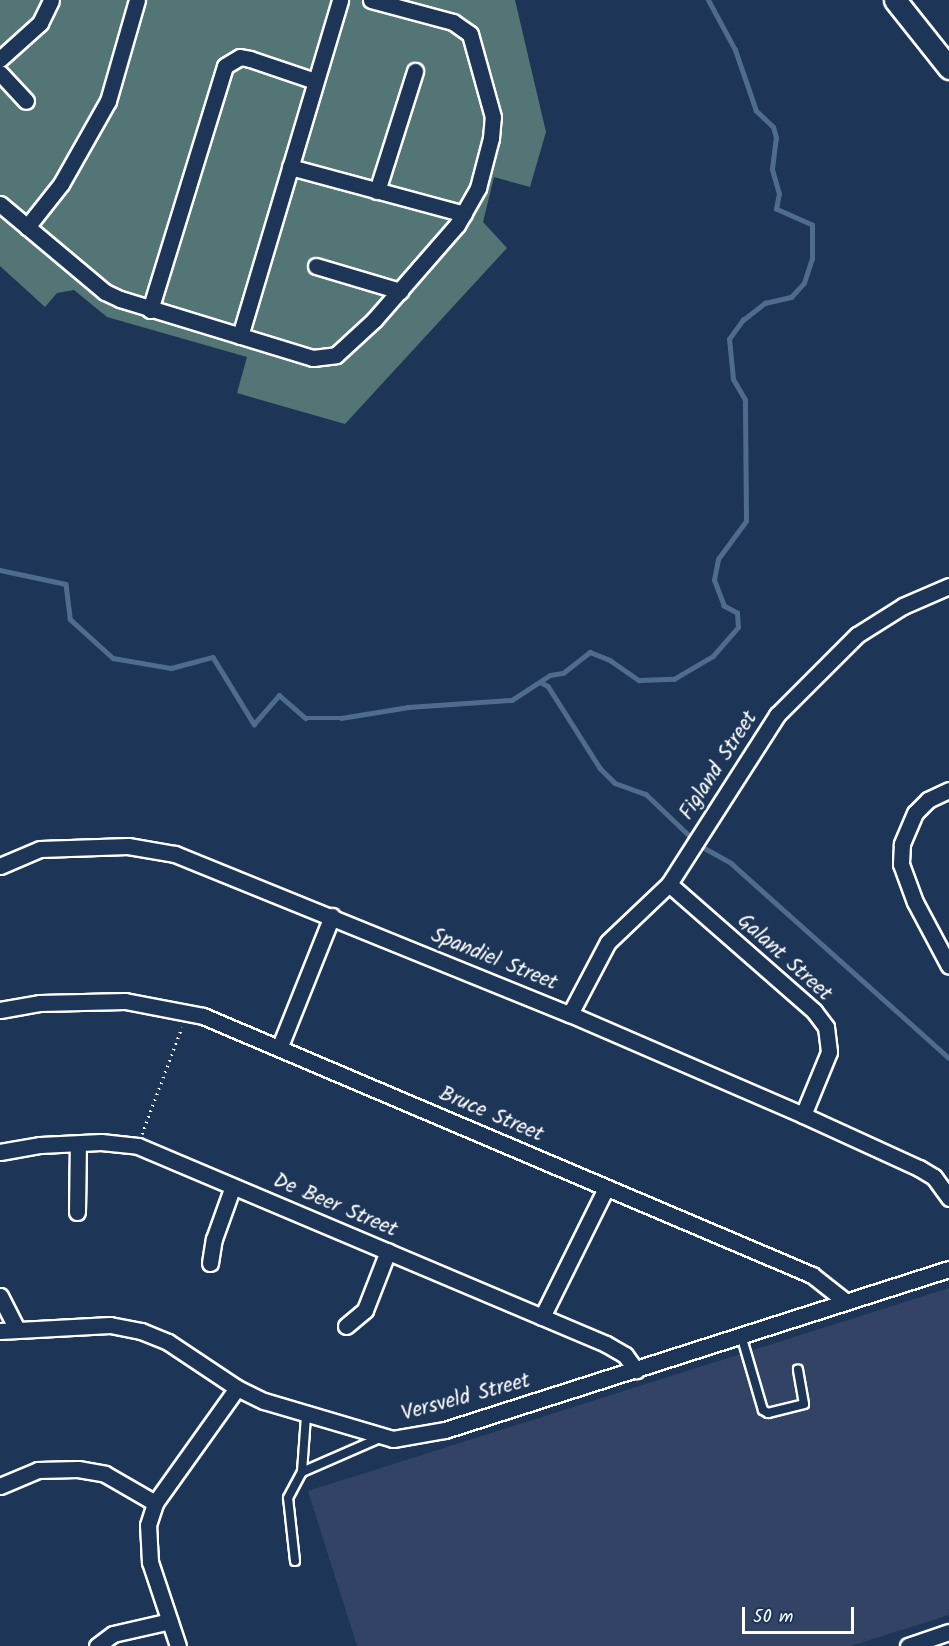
<!DOCTYPE html>
<style>
body{margin:0}
#map{position:relative;width:949px;height:1646px;overflow:hidden;background:#1d3557;font-family:Kalam,sans-serif}
div>[style]{position:absolute}
[style*='--x']{left:calc(var(--x)*1px);top:calc(var(--y)*1px);width:calc(var(--w)*1px);rotate:calc(var(--a)*1deg)}
.built>*{inset:0;background:#334366}
.green>*{inset:0;background:#537575}
.stream>*{height:4.5px;margin:-2.25px;padding:0 2.25px;transform-origin:2.25px;border-radius:2.25px;background:#4f6c8f}
.path>*{height:3px;margin-top:-1.5px;transform-origin:0;background:repeating-linear-gradient(90deg,#fff 0 1.5px,transparent 0 6px)}
.roads{filter:drop-shadow(2px 0 #fff) drop-shadow(-2px 0 #fff) drop-shadow(0 2px #fff) drop-shadow(0 -2px #fff)}
.lane>*{height:8px;margin:-4px;padding:0 4px;transform-origin:4px;border-radius:4px;background:#1d3557}
.street>*{height:15px;margin:-7.5px;padding:0 7.5px;transform-origin:7.5px;border-radius:7.5px;background:#1d3557}
.secondary>*{height:21px;margin:-10.5px;padding:0 10.5px;transform-origin:10.5px;border-radius:10.5px;background:#1d3557}
span{translate:-50% -50%;white-space:nowrap;text-align:center;line-height:1.15;-webkit-text-stroke:5px #1d3557;paint-order:stroke}
.street-label{font-size:21px;color:#fff}
.scale{position:absolute;left:742px;top:1607px;width:112px;height:27px;box-sizing:border-box;border:3px solid #fff;border-top:0;padding-left:8px;font-size:18px;line-height:21px;white-space:nowrap;color:#fff;-webkit-text-stroke:4px #1d3557;paint-order:stroke}
</style>
<div id="map">
<div class="built">
<div style="clip-path:polygon(949px 1288px,949px 1615px,851px 1646px,357px 1646px,308px 1491px)"></div>
</div>
<div class="green">
<div style="clip-path:polygon(0 0,515px 0,546px 132px,530px 187px,494px 177px,483px 222px,507px 248px,345px 424px,237px 393px,247px 357px,107px 317px,74px 290px,57px 293px,45px 307px,0 266px)"></div>
</div>
<div class="stream">
<div style="--x:0;--y:570;--w:67;--a:12"></div>
<div style="--x:66;--y:584;--w:35;--a:83"></div>
<div style="--x:70;--y:619;--w:58;--a:42.2"></div>
<div style="--x:113;--y:658;--w:59;--a:9.8"></div>
<div style="--x:171;--y:668;--w:43;--a:-14.7"></div>
<div style="--x:213;--y:657;--w:79;--a:58.5"></div>
<div style="--x:254;--y:724;--w:38;--a:-49"></div>
<div style="--x:279;--y:695;--w:35;--a:41"></div>
<div style="--x:305;--y:718;--w:36;--a:0"></div>
<div style="--x:341;--y:718;--w:68;--a:-9.3"></div>
<div style="--x:408;--y:707;--w:104;--a:-3.9"></div>
<div style="--x:512;--y:700;--w:45;--a:-33.3"></div>
<div style="--x:550;--y:675;--w:13;--a:-9"></div>
<div style="--x:563;--y:673;--w:34;--a:-38"></div>
<div style="--x:590;--y:652;--w:22;--a:22"></div>
<div style="--x:610;--y:660;--w:35;--a:35"></div>
<div style="--x:639;--y:680;--w:35;--a:-2"></div>
<div style="--x:674;--y:679;--w:45;--a:-30.5"></div>
<div style="--x:713;--y:656;--w:38;--a:-49"></div>
<div style="--x:738;--y:627;--w:14;--a:-94"></div>
<div style="--x:737;--y:613;--w:15;--a:-152"></div>
<div style="--x:724;--y:606;--w:28;--a:-111"></div>
<div style="--x:714;--y:580;--w:21;--a:-79"></div>
<div style="--x:718;--y:559;--w:47;--a:-53.6"></div>
<div style="--x:746;--y:521;--w:121;--a:-90.5"></div>
<div style="--x:745;--y:400;--w:24;--a:-120"></div>
<div style="--x:733;--y:379;--w:40;--a:-95.7"></div>
<div style="--x:729;--y:339;--w:24;--a:-54"></div>
<div style="--x:743;--y:320;--w:28;--a:-38"></div>
<div style="--x:765;--y:303;--w:27;--a:-13"></div>
<div style="--x:791;--y:297;--w:19;--a:-47"></div>
<div style="--x:804;--y:283;--w:26;--a:-72"></div>
<div style="--x:812;--y:258;--w:33;--a:-90"></div>
<div style="--x:812;--y:225;--w:39;--a:-156"></div>
<div style="--x:776;--y:209;--w:15;--a:-79"></div>
<div style="--x:779;--y:194;--w:26;--a:-106"></div>
<div style="--x:772;--y:169;--w:31;--a:-83"></div>
<div style="--x:776;--y:138;--w:11;--a:-105"></div>
<div style="--x:773;--y:127;--w:23;--a:-137"></div>
<div style="--x:756;--y:111;--w:65;--a:-109"></div>
<div style="--x:735;--y:50;--w:57;--a:-118.4"></div>
<div style="--x:540;--y:682;--w:9;--a:27"></div>
<div style="--x:548;--y:686;--w:97;--a:57.6"></div>
<div style="--x:600;--y:768;--w:21;--a:45"></div>
<div style="--x:615;--y:783;--w:33;--a:20"></div>
<div style="--x:646;--y:794;--w:65;--a:43.8"></div>
<div style="--x:699;--y:845;--w:37;--a:29"></div>
<div style="--x:731;--y:863;--w:292;--a:41.8"></div>
</div>
<div class="path">
<div style="--x:142;--y:1134;--w:114;--a:-69.5"></div>
</div>
<div class="roads">
<div class="lane">
<div style="--x:741;--y:1335;--w:78;--a:73.7"></div>
<div style="--x:763;--y:1410;--w:6;--a:31"></div>
<div style="--x:768;--y:1413;--w:37;--a:-14"></div>
<div style="--x:804;--y:1404;--w:35;--a:-100"></div>
<div style="--x:306;--y:1416;--w:56;--a:94.1"></div>
<div style="--x:302;--y:1472;--w:85;--a:-23.6"></div>
<div style="--x:295;--y:1561;--w:63;--a:-96.3"></div>
<div style="--x:288;--y:1498;--w:30;--a:-62"></div>
</div>
<div class="street">
<div style="--x:0;--y:59;--w:54;--a:-42"></div>
<div style="--x:40;--y:23;--w:25;--a:-64"></div>
<div style="--x:0;--y:73;--w:38;--a:47"></div>
<div style="--x:290;--y:167;--w:180;--a:15.1"></div>
<div style="--x:377;--y:191;--w:126;--a:-72.4"></div>
<div style="--x:0;--y:204;--w:137;--a:40"></div>
<div style="--x:105;--y:292;--w:17;--a:25"></div>
<div style="--x:120;--y:299;--w:202;--a:17"></div>
<div style="--x:313;--y:358;--w:23;--a:-7"></div>
<div style="--x:336;--y:355;--w:52;--a:-42.6"></div>
<div style="--x:374;--y:320;--w:126;--a:-48.9"></div>
<div style="--x:457;--y:225;--w:43;--a:-60.4"></div>
<div style="--x:478;--y:188;--w:52;--a:-75.4"></div>
<div style="--x:491;--y:138;--w:21;--a:-85"></div>
<div style="--x:493;--y:117;--w:86;--a:-105.5"></div>
<div style="--x:470;--y:34;--w:21;--a:-145"></div>
<div style="--x:453;--y:22;--w:85;--a:-165"></div>
<div style="--x:27;--y:227;--w:55;--a:-51.7"></div>
<div style="--x:61;--y:184;--w:95;--a:-60.5"></div>
<div style="--x:108;--y:101;--w:105;--a:-74"></div>
<div style="--x:316;--y:266;--w:88;--a:16.6"></div>
<div style="--x:150;--y:310;--w:255;--a:-72.9"></div>
<div style="--x:225;--y:66;--w:17;--a:-31"></div>
<div style="--x:240;--y:57;--w:10;--a:11"></div>
<div style="--x:250;--y:59;--w:69;--a:18.7"></div>
<div style="--x:240;--y:336;--w:351;--a:-73.4"></div>
<div style="--x:949;--y:790;--w:23;--a:155"></div>
<div style="--x:928;--y:800;--w:18;--a:135"></div>
<div style="--x:915;--y:813;--w:34;--a:113"></div>
<div style="--x:902;--y:844;--w:20;--a:93"></div>
<div style="--x:901;--y:864;--w:40;--a:69.8"></div>
<div style="--x:915;--y:902;--w:72;--a:62"></div>
<div style="--x:0;--y:866;--w:43;--a:-23"></div>
<div style="--x:40;--y:849;--w:88;--a:-2"></div>
<div style="--x:128;--y:846;--w:48;--a:9.7"></div>
<div style="--x:175;--y:854;--w:426;--a:22.1"></div>
<div style="--x:570;--y:1014;--w:254;--a:23.4"></div>
<div style="--x:803;--y:1115;--w:128;--a:24.6"></div>
<div style="--x:919;--y:1168;--w:17;--a:31"></div>
<div style="--x:934;--y:1177;--w:26;--a:54"></div>
<div style="--x:669;--y:884;--w:193;--a:41.2"></div>
<div style="--x:814;--y:1011;--w:20;--a:53"></div>
<div style="--x:826;--y:1027;--w:25;--a:83"></div>
<div style="--x:829;--y:1052;--w:68;--a:112.4"></div>
<div style="--x:0;--y:1010;--w:41;--a:-9.9"></div>
<div style="--x:40;--y:1003;--w:85;--a:-1.3"></div>
<div style="--x:125;--y:1001;--w:79;--a:10.9"></div>
<div style="--x:203;--y:1016;--w:662;--a:23.04"></div>
<div style="--x:812;--y:1275;--w:42;--a:38.2"></div>
<div style="--x:570;--y:1014;--w:81;--a:-62.2"></div>
<div style="--x:608;--y:942;--w:84;--a:-43.6"></div>
<div style="--x:669;--y:884;--w:201;--a:-57.4"></div>
<div style="--x:777;--y:715;--w:113;--a:-45"></div>
<div style="--x:857;--y:635;--w:54;--a:-32.2"></div>
<div style="--x:903;--y:606;--w:50;--a:-23.5"></div>
<div style="--x:280;--y:1046;--w:140;--a:-68.2"></div>
<div style="--x:0;--y:1152;--w:41;--a:-9.9"></div>
<div style="--x:40;--y:1145;--w:61;--a:-2.8"></div>
<div style="--x:101;--y:1142;--w:37;--a:6"></div>
<div style="--x:138;--y:1146;--w:508;--a:22.93"></div>
<div style="--x:606;--y:1344;--w:22;--a:30"></div>
<div style="--x:625;--y:1355;--w:19;--a:54"></div>
<div style="--x:77;--y:1212;--w:68;--a:-89.2"></div>
<div style="--x:210;--y:1263;--w:24;--a:-81"></div>
<div style="--x:214;--y:1239;--w:56;--a:-70.3"></div>
<div style="--x:0;--y:1296;--w:37;--a:63"></div>
<div style="--x:542;--y:1317;--w:144;--a:-63.6"></div>
<div style="--x:346;--y:1326;--w:25;--a:-40"></div>
<div style="--x:365;--y:1310;--w:63;--a:-68.7"></div>
<div style="--x:0;--y:1331;--w:110;--a:-3.1"></div>
<div style="--x:110;--y:1325;--w:32;--a:11"></div>
<div style="--x:141;--y:1331;--w:29;--a:22"></div>
<div style="--x:168;--y:1342;--w:83;--a:33.7"></div>
<div style="--x:237;--y:1388;--w:30;--a:26"></div>
<div style="--x:264;--y:1401;--w:134;--a:16.4"></div>
<div style="--x:393;--y:1439;--w:53;--a:-9.8"></div>
<div style="--x:445;--y:1430;--w:529;--a:-17.72"></div>
<div style="--x:0;--y:1486;--w:41;--a:-22.8"></div>
<div style="--x:38;--y:1470;--w:40;--a:-1.4"></div>
<div style="--x:78;--y:1469;--w:27;--a:10"></div>
<div style="--x:105;--y:1474;--w:58;--a:30.1"></div>
<div style="--x:97;--y:1646;--w:20;--a:-37"></div>
<div style="--x:113;--y:1634;--w:58;--a:-12.8"></div>
<div style="--x:178;--y:1646;--w:89;--a:-108.4"></div>
<div style="--x:150;--y:1562;--w:37;--a:-93"></div>
<div style="--x:148;--y:1525;--w:23;--a:-72"></div>
<div style="--x:155;--y:1503;--w:141;--a:-54.5"></div>
<div style="--x:908;--y:1646;--w:43;--a:-18.9"></div>
</div>
<div class="secondary">
<div style="--x:895;--y:0;--w:87;--a:51.5"></div>
</div>
</div>
<div class="street-label">
<span style="left:719px;top:766px;rotate:-57deg">Figland Street</span>
<span style="left:784px;top:958px;rotate:42deg">Galant Street</span>
<span style="left:494px;top:960px;rotate:22deg">Spandiel Street</span>
<span style="left:491px;top:1115px;rotate:23deg">Bruce Street</span>
<span style="left:335px;top:1206px;rotate:23deg">De Beer Street</span>
<span style="left:466px;top:1398px;rotate:-15deg">Versveld Street</span>
</div>
<div class="scale">50 m</div>
</div>
